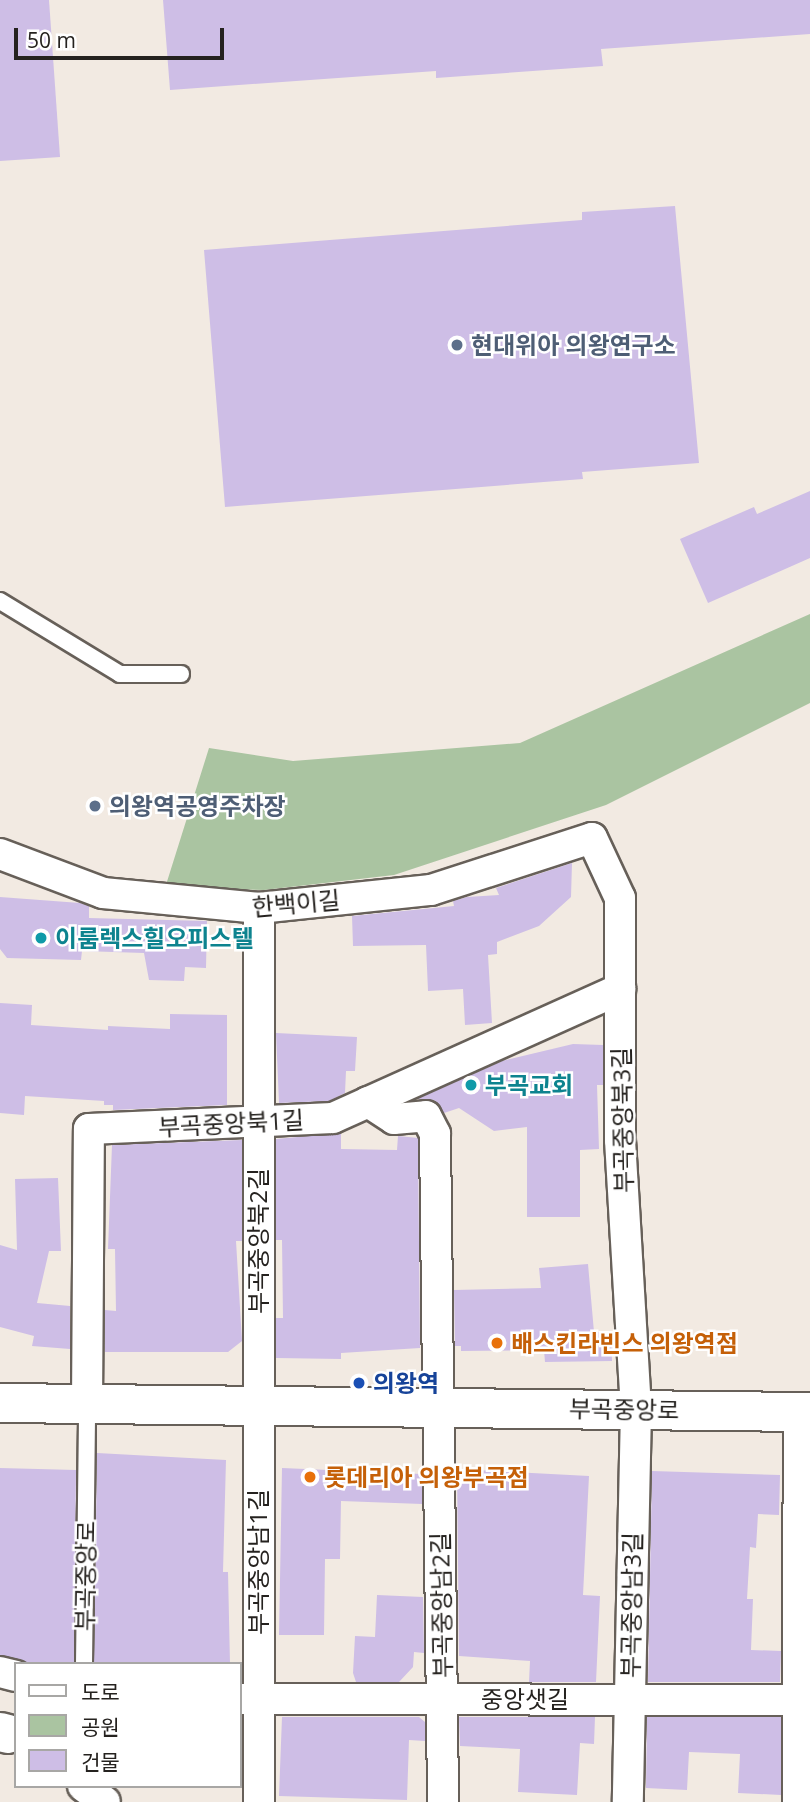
<!DOCTYPE html>
<meta charset="utf-8">
<style>
body{margin:0}
#map{position:relative;width:810px;height:1802px;overflow:hidden;background:#f2eae2;font-family:"Open Sans","Noto Sans KR",sans-serif}
div>[style]{position:absolute}
[style*='--x']{left:calc(var(--x)*1px);top:calc(var(--y)*1px);width:calc(var(--w)*1px);rotate:calc(var(--a)*1deg)}
.green>*{inset:0;background:#aac4a1}
.building>*{inset:0;background:#cebee6}
.roads{filter:drop-shadow(2px 0 #676059) drop-shadow(-2px 0 #676059) drop-shadow(0 2px #676059) drop-shadow(0 -2px #676059)}
.service>*{height:16px;margin:-8px;padding:0 8px;transform-origin:8px;border-radius:8px;background:#fff}
.minor>*{height:30px;margin:-15px;padding:0 15px;transform-origin:15px;border-radius:15px;background:#fff}
.tertiary>*{height:38px;margin:-19px;padding:0 19px;transform-origin:19px;border-radius:19px;background:#fff}
.dots>*{width:19px;height:19px;translate:-50% -50%;box-sizing:border-box;border:4px solid #fff;border-radius:50%}
span{translate:-50% -50%;white-space:nowrap;text-align:center;line-height:1.15;-webkit-text-stroke:5px #fff;paint-order:stroke}
.service-label{font-size:24px;color:#4e5e75;font-weight:700}
.left{translate:0 -50%;text-align:left}
.street-label{font-size:24px;color:#25221f}
.culture-label{font-size:24px;color:#0d838f;font-weight:700}
.food-label{font-size:24px;color:#c56008;font-weight:700}
.transit-label{font-size:24px;color:#164399;font-weight:700}
.legend{position:absolute;left:14px;top:1662px;width:228px;height:126px;box-sizing:border-box;background:#fff;border:2px solid #a8a7a5;margin:0;padding:9px 12px;list-style:none;font-size:21px;color:#25221f}
.legend li{display:flex;align-items:center;gap:14px;height:35px}
.legend b{width:35px;border:2px solid #a8a7a5}
.scale{position:absolute;left:14px;top:28px;width:210px;height:32px;box-sizing:border-box;border:4px solid #25221f;border-top:0;padding-left:9px;font-size:21px;line-height:24px;white-space:nowrap;color:#25221f;-webkit-text-stroke:5px #fff;paint-order:stroke}
</style>
<div id="map">
<div class="green">
<div style="clip-path:polygon(810px 614px,810px 703px,606px 805px,394px 875px,264px 890px,165px 888px,209px 748px,293px 761px,520px 743px)"></div>
</div>
<div class="building">
<div style="clip-path:polygon(0 0,49px 0,60px 157px,0 161px)"></div>
<div style="clip-path:polygon(163px 0,810px 0,810px 34px,601px 49px,603px 66px,436px 78px,436px 71px,170px 90px)"></div>
<div style="clip-path:polygon(675px 206px,699px 463px,582px 472px,583px 479px,225px 507px,204px 250px,582px 220px,582px 212px)"></div>
<div style="clip-path:polygon(810px 491px,810px 558px,708px 603px,680px 539px,754px 507px,757px 514px)"></div>
<div style="clip-path:polygon(572px 863px,571px 897px,539px 926px,497px 942px,497px 954px,488px 955px,492px 1023px,465px 1025px,463px 989px,428px 991px,426px 945px,353px 946px,352px 916px,454px 906px,453px 901px,467px 897px,499px 895px,496px 888px)"></div>
<div style="clip-path:polygon(0 897px,80px 903px,89px 906px,89px 918px,207px 921px,206px 968px,185px 967px,184px 981px,149px 980px,144px 953px,82px 951px,81px 960px,7px 958px,0 949px)"></div>
<div style="clip-path:polygon(0 1003px,32px 1005px,31px 1025px,108px 1030px,108px 1026px,170px 1029px,170px 1014px,227px 1015px,227px 1105px,113px 1110px,113px 1105px,104px 1105px,104px 1101px,25px 1096px,24px 1115px,0 1113px)"></div>
<div style="clip-path:polygon(276px 1033px,357px 1037px,355px 1071px,346px 1071px,345px 1093px,329px 1101px,279px 1103px)"></div>
<div style="clip-path:polygon(573px 1044px,603px 1045px,603px 1085px,597px 1085px,599px 1149px,580px 1150px,580px 1217px,527px 1217px,527px 1127px,494px 1131px,459px 1108px,444px 1113px,434px 1100px,417px 1099px,502px 1061px)"></div>
<div style="clip-path:polygon(341px 1133px,341px 1149px,397px 1150px,398px 1136px,418px 1138px,420px 1348px,341px 1353px,341px 1359px,276px 1358px,276px 1318px,283px 1318px,282px 1240px,276px 1240px,276px 1139px)"></div>
<div style="clip-path:polygon(242px 1140px,242px 1241px,236px 1241px,242px 1341px,228px 1352px,105px 1352px,105px 1310px,116px 1311px,115px 1249px,108px 1249px,112px 1145px)"></div>
<div style="clip-path:polygon(58px 1178px,61px 1251px,49px 1251px,37px 1303px,70px 1306px,70px 1349px,32px 1346px,34px 1336px,0 1327px,0 1245px,17px 1250px,15px 1179px)"></div>
<div style="clip-path:polygon(588px 1264px,594px 1332px,611px 1332px,612px 1361px,545px 1362px,544px 1350px,461px 1351px,461px 1346px,455px 1346px,454px 1290px,541px 1288px,539px 1268px)"></div>
<div style="clip-path:polygon(97px 1453px,226px 1460px,223px 1572px,228px 1572px,230px 1664px,94px 1664px)"></div>
<div style="clip-path:polygon(0 1468px,76px 1470px,74px 1664px,28px 1664px,0 1655px)"></div>
<div style="clip-path:polygon(282px 1468px,422px 1474px,422px 1504px,341px 1501px,340px 1559px,325px 1559px,324px 1635px,279px 1635px)"></div>
<div style="clip-path:polygon(457px 1469px,589px 1476px,583px 1595px,600px 1596px,596px 1682px,529px 1682px,530px 1661px,459px 1656px)"></div>
<div style="clip-path:polygon(652px 1471px,780px 1475px,779px 1515px,758px 1514px,756px 1548px,750px 1547px,747px 1599px,753px 1599px,751px 1650px,781px 1651px,780px 1682px,648px 1682px)"></div>
<div style="clip-path:polygon(377px 1595px,423px 1597px,424px 1653px,414px 1652px,413px 1667px,399px 1682px,356px 1682px,353px 1673px,355px 1636px,375px 1637px)"></div>
<div style="clip-path:polygon(282px 1717px,419px 1717px,425px 1722px,425px 1741px,409px 1740px,407px 1800px,279px 1796px)"></div>
<div style="clip-path:polygon(459px 1717px,595px 1717px,594px 1744px,580px 1743px,577px 1795px,518px 1792px,520px 1749px,460px 1746px)"></div>
<div style="clip-path:polygon(647px 1717px,781px 1717px,781px 1795px,738px 1793px,740px 1754px,689px 1752px,687px 1790px,646px 1788px)"></div>
</div>
<div class="roads">
<div class="service">
<div style="--x:0;--y:601;--w:140;--a:31.3"></div>
<div style="--x:120;--y:674;--w:61;--a:0"></div>
<div style="--x:84;--y:1664;--w:260;--a:-89.3"></div>
</div>
<div class="minor">
<div style="--x:0;--y:854;--w:110;--a:20.7"></div>
<div style="--x:103;--y:893;--w:157;--a:5.5"></div>
<div style="--x:259;--y:908;--w:173;--a:-6"></div>
<div style="--x:431;--y:890;--w:169;--a:-17.9"></div>
<div style="--x:592;--y:838;--w:66;--a:65"></div>
<div style="--x:620;--y:898;--w:242;--a:90"></div>
<div style="--x:620;--y:1140;--w:269;--a:86.6"></div>
<div style="--x:636;--y:1409;--w:393;--a:91.2"></div>
<div style="--x:368;--y:1102;--w:31;--a:33"></div>
<div style="--x:394;--y:1119;--w:32;--a:-5"></div>
<div style="--x:426;--y:1116;--w:20;--a:63"></div>
<div style="--x:435;--y:1134;--w:668;--a:89.31"></div>
<div style="--x:87;--y:1404;--w:275;--a:-89.6"></div>
<div style="--x:89;--y:1129;--w:244;--a:-2.6"></div>
<div style="--x:333;--y:1118;--w:315;--a:-24.2"></div>
<div style="--x:0;--y:1672;--w:16;--a:14"></div>
<div style="--x:240;--y:1699;--w:570;--a:0.1"></div>
<div style="--x:83;--y:1786;--w:27;--a:36"></div>
<div style="--x:259;--y:1802;--w:894;--a:-90"></div>
<div style="--x:798;--y:1802;--w:390;--a:-89.9"></div>
</div>
<div class="tertiary">
<div style="--x:0;--y:1403;--w:810;--a:0.64"></div>
<div style="--x:0;--y:1732;--w:8;--a:14"></div>
</div>
</div>
<div class="dots">
<div style="left:457px;top:345px;background:#5c6f8a"></div>
<div style="left:95px;top:806px;background:#5c6f8a"></div>
<div style="left:41px;top:938px;background:#0f9aa8"></div>
<div style="left:471px;top:1085px;background:#0f9aa8"></div>
<div style="left:497px;top:1343px;background:#e8710a"></div>
<div style="left:359px;top:1383px;background:#1a4fb4"></div>
<div style="left:310px;top:1477px;background:#e8710a"></div>
</div>
<div class="service-label">
<span class="left" style="left:471px;top:345px">현대위아 의왕연구소</span>
<span class="left" style="left:109px;top:806px">의왕역공영주차장</span>
</div>
<div class="street-label">
<span style="left:296px;top:903px;rotate:-5deg">한백이길</span>
<span style="left:622px;top:1120px;rotate:-91deg">부곡중앙북3길</span>
<span style="left:231px;top:1123px;rotate:-3deg">부곡중앙북1길</span>
<span style="left:258px;top:1241px;rotate:-90deg">부곡중앙북2길</span>
<span style="left:624px;top:1409px;rotate:1deg">부곡중앙로</span>
<span style="left:258px;top:1562px;rotate:-90deg">부곡중앙남1길</span>
<span style="left:85px;top:1576px;rotate:-89deg">부곡중앙로</span>
<span style="left:441px;top:1605px;rotate:-91deg">부곡중앙남2길</span>
<span style="left:631px;top:1605px;rotate:-89deg">부곡중앙남3길</span>
<span style="left:525px;top:1699px">중앙샛길</span>
</div>
<div class="culture-label">
<span class="left" style="left:55px;top:938px">이룸렉스힐오피스텔</span>
<span class="left" style="left:485px;top:1085px">부곡교회</span>
</div>
<div class="food-label">
<span class="left" style="left:511px;top:1343px">배스킨라빈스 의왕역점</span>
<span class="left" style="left:324px;top:1477px">롯데리아 의왕부곡점</span>
</div>
<div class="transit-label">
<span class="left" style="left:373px;top:1383px">의왕역</span>
</div>
<ul class="legend">
<li><b style="height:9px;background:#fff"></b>도로</li>
<li><b style="height:19px;background:#aac4a1"></b>공원</li>
<li><b style="height:19px;background:#cebee6"></b>건물</li>
</ul>
<div class="scale">50 m</div>
</div>
